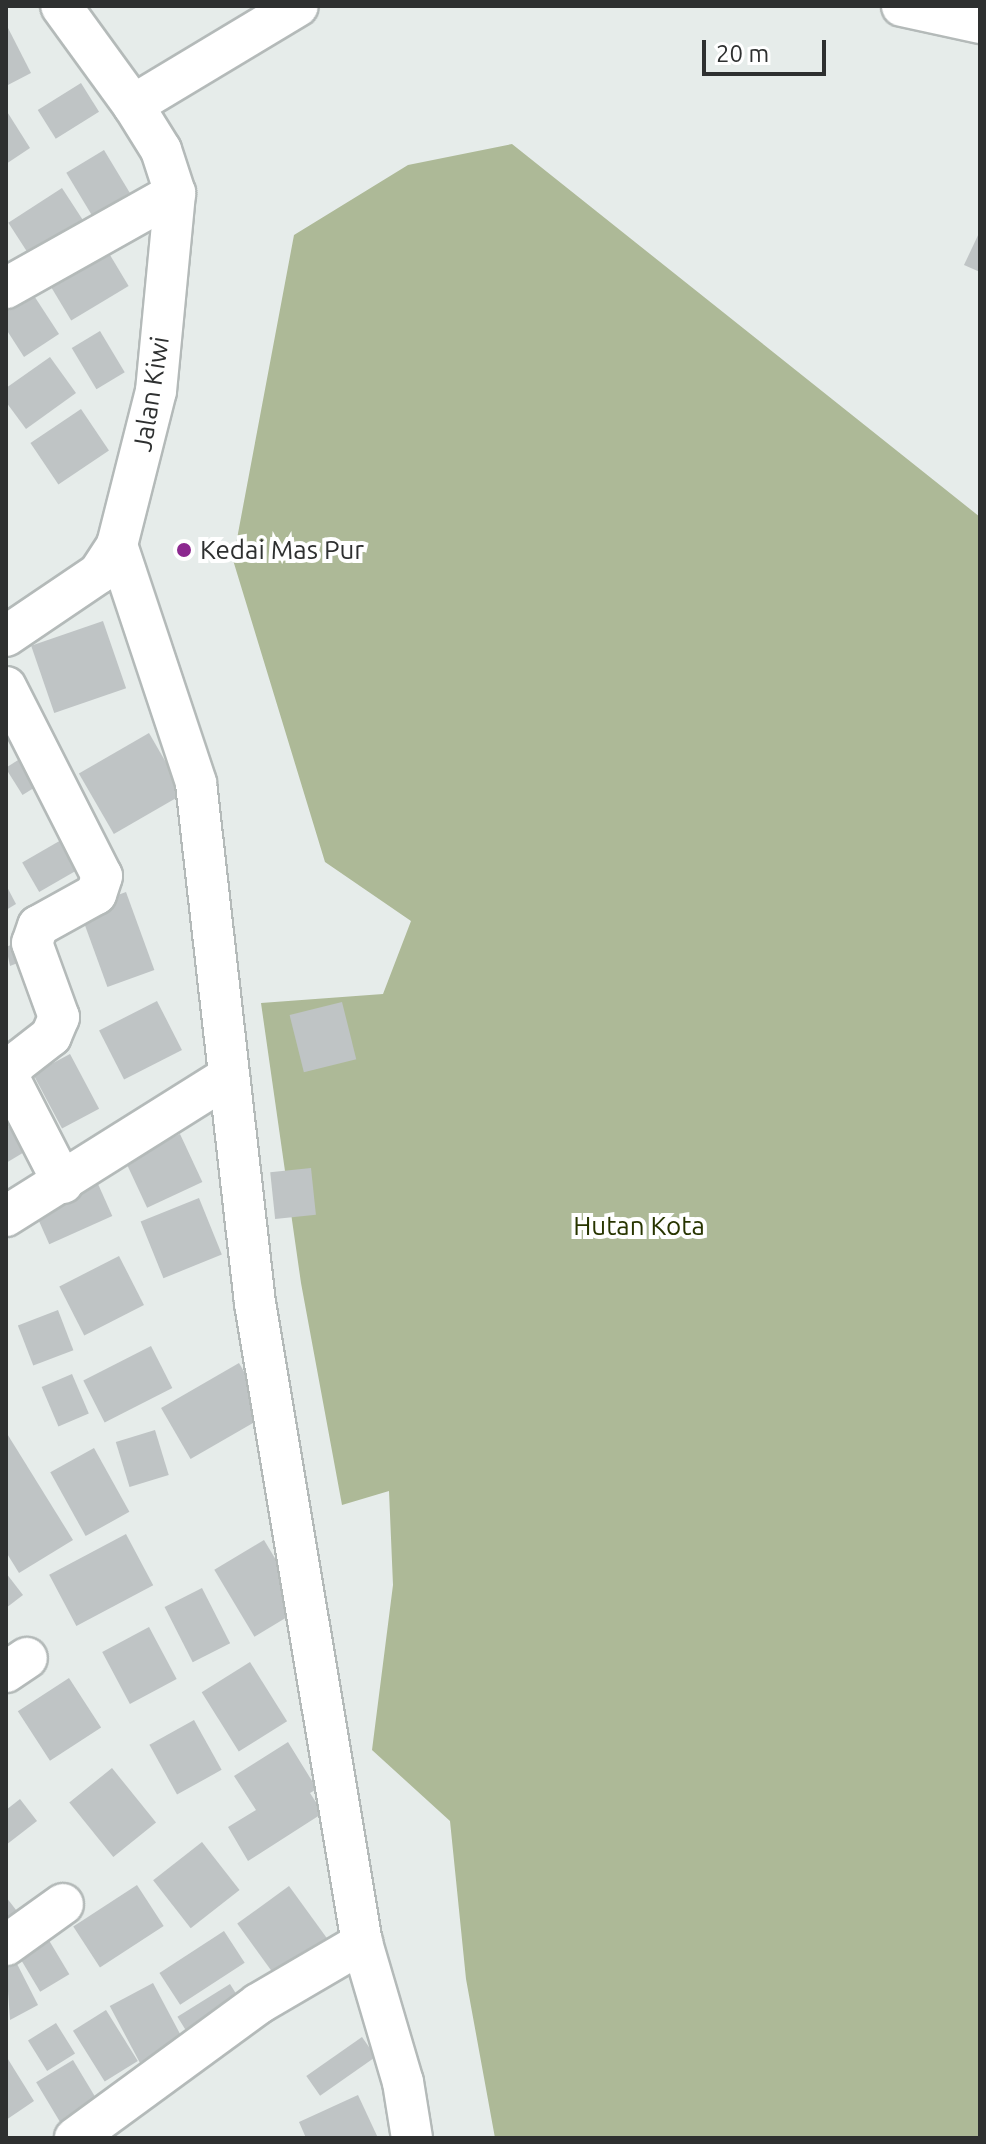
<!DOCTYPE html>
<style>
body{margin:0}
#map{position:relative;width:986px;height:2144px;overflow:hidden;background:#e6ecea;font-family:Ubuntu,sans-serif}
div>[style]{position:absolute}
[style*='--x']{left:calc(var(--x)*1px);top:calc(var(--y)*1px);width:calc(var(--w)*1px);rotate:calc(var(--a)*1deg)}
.forest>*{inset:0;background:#adb997}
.building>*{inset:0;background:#bfc4c5;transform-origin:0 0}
.roads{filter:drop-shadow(2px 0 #b4bab9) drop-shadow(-2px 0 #b4bab9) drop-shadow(0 2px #b4bab9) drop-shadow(0 -2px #b4bab9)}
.minor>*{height:40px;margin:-20px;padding:0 20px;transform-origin:20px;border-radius:20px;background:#fff}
.dots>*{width:22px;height:22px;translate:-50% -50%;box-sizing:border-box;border:4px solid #fff;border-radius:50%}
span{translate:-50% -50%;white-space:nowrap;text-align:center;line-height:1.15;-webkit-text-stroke:8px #fff;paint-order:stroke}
.street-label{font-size:26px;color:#2e3030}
.poi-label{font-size:26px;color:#2e3030}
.left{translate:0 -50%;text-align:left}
.park-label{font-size:26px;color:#283500}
.frame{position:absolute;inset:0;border:8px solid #2e3030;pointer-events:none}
.scale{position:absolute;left:702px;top:40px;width:124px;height:36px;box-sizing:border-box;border:4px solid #2e3030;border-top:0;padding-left:10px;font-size:24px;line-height:28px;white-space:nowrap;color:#2e3030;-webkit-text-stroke:6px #fff;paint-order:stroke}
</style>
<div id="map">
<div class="forest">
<div style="clip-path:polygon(512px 144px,980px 517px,980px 2138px,495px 2138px,466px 1979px,450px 1821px,372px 1750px,393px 1585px,389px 1491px,342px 1505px,301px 1283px,261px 1003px,383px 994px,411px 921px,325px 862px,233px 560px,294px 235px,408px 165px)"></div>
</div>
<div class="building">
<div style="clip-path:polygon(6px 24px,31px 73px,6px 86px)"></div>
<div style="left:81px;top:83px;width:34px;height:51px;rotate:58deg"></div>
<div style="clip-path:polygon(6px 110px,30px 148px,6px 164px)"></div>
<div style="left:104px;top:150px;width:50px;height:44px;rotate:59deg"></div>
<div style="left:62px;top:188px;width:38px;height:64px;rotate:57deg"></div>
<div style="clip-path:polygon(980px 231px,980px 272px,964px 265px)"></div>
<div style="left:107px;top:250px;width:42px;height:67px;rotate:59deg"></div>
<div style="clip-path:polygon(27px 285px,59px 334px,24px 357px,6px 329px,6px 299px)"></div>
<div style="left:100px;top:331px;width:48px;height:33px;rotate:59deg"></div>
<div style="clip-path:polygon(50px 357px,76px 393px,26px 429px,6px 402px,6px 388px)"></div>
<div style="left:81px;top:409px;width:50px;height:61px;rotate:56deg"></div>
<div style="left:103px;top:621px;width:71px;height:76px;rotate:71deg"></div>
<div style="left:149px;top:733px;width:70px;height:81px;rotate:60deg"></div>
<div style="left:31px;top:752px;width:32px;height:30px;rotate:58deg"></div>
<div style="left:75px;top:832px;width:34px;height:61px;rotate:60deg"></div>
<div style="clip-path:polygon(6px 885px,16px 904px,6px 910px)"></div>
<div style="left:126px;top:892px;width:83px;height:50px;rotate:70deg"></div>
<div style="clip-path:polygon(25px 939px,33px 957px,10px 966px,6px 947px)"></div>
<div style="left:157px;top:1001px;width:55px;height:65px;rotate:63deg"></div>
<div style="left:342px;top:1002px;width:59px;height:54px;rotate:76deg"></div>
<div style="left:70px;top:1054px;width:62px;height:42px;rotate:62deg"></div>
<div style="clip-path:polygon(20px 1119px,36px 1145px,6px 1163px,6px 1128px)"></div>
<div style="left:180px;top:1134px;width:53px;height:61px;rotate:65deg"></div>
<div style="left:311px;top:1168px;width:47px;height:41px;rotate:84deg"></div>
<div style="left:94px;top:1175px;width:45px;height:69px;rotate:66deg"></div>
<div style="left:199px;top:1198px;width:61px;height:63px;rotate:68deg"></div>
<div style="left:119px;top:1256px;width:55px;height:67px;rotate:63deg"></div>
<div style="left:58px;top:1310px;width:43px;height:43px;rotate:69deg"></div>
<div style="left:151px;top:1346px;width:47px;height:76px;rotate:63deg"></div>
<div style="left:239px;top:1363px;width:59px;height:90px;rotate:60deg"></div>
<div style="left:72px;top:1374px;width:43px;height:33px;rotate:67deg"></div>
<div style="left:155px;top:1430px;width:47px;height:41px;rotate:73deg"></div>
<div style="clip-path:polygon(6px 1432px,73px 1540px,19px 1573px,6px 1552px)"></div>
<div style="left:94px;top:1448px;width:73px;height:50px;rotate:61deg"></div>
<div style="left:126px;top:1534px;width:58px;height:87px;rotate:62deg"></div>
<div style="left:264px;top:1540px;width:78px;height:58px;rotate:59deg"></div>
<div style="clip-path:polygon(6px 1573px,23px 1595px,6px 1608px)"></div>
<div style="left:202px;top:1588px;width:62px;height:42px;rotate:63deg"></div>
<div style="left:149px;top:1627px;width:59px;height:53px;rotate:62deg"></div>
<div style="left:250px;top:1662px;width:70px;height:57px;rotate:58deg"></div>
<div style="left:69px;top:1678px;width:59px;height:61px;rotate:57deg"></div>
<div style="left:194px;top:1720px;width:57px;height:51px;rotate:61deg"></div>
<div style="clip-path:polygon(288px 1742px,317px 1789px,310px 1793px,323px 1813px,248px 1861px,228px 1827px,256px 1810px,234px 1776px)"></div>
<div style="left:112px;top:1768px;width:70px;height:55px;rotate:51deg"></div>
<div style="clip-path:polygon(20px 1799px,37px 1821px,6px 1845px,6px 1810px)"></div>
<div style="left:202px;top:1842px;width:61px;height:62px;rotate:52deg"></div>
<div style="left:137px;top:1885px;width:49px;height:76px;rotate:57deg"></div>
<div style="left:289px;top:1886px;width:68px;height:64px;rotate:54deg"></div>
<div style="clip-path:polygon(6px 1897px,27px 1924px,6px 1940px)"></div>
<div style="left:41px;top:1927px;width:55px;height:34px;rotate:59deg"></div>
<div style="left:224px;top:1931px;width:38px;height:77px;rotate:57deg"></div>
<div style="clip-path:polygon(14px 1958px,38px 2005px,10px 2020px,6px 1962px)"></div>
<div style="left:153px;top:1983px;width:64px;height:49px;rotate:62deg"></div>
<div style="left:230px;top:1984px;width:25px;height:62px;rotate:58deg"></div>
<div style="left:106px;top:2010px;width:60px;height:39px;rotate:58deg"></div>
<div style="left:56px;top:2023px;width:36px;height:33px;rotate:58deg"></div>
<div style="left:362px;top:2037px;width:24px;height:68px;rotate:55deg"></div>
<div style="clip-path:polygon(6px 2056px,34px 2101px,6px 2120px)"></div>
<div style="left:73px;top:2060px;width:47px;height:43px;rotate:59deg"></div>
<div style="clip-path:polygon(358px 2095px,378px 2138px,306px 2138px,299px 2122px)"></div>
</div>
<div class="roads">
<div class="minor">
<div style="--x:902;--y:6;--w:80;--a:12.3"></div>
<div style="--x:133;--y:105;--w:192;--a:-31"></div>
<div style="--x:6;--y:288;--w:194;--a:-29.3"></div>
<div style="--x:117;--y:545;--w:251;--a:71.6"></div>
<div style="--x:196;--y:783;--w:523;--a:83.53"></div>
<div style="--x:255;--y:1303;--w:649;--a:80.51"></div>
<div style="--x:362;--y:1943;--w:145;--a:73.6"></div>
<div style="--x:403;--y:2082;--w:57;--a:80.9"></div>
<div style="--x:6;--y:636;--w:112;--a:-34.1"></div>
<div style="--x:99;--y:573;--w:33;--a:-57"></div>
<div style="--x:117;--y:545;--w:159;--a:-75.8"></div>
<div style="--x:156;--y:391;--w:199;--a:-84.5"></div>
<div style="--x:175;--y:193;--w:45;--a:-108"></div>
<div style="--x:161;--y:150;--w:53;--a:-121.9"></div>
<div style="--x:133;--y:105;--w:122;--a:-126"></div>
<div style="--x:6;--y:687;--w:212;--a:63.1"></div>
<div style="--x:102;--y:876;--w:19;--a:108"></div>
<div style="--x:96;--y:894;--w:66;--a:151.1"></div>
<div style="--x:38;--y:926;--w:18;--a:109"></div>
<div style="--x:32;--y:943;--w:79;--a:70"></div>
<div style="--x:59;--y:1017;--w:21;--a:113"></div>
<div style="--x:51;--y:1036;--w:46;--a:142.1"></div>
<div style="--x:15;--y:1064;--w:15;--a:113"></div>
<div style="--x:9;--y:1078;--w:118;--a:62.8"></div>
<div style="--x:6;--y:1216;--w:263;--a:-32.1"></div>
<div style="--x:6;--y:1672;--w:25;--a:-34"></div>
<div style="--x:6;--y:1945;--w:70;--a:-35.7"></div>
<div style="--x:75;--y:2138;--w:227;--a:-36.2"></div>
<div style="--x:258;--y:2004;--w:121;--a:-30.4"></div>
</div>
</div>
<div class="dots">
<div style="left:184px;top:550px;background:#8c288f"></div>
</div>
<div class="street-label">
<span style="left:151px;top:394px;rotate:-81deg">Jalan Kiwi</span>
</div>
<div class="poi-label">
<span class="left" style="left:200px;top:550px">Kedai Mas Pur</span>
</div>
<div class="park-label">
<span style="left:639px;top:1226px">Hutan Kota</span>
</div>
<div class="frame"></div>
<div class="scale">20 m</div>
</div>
